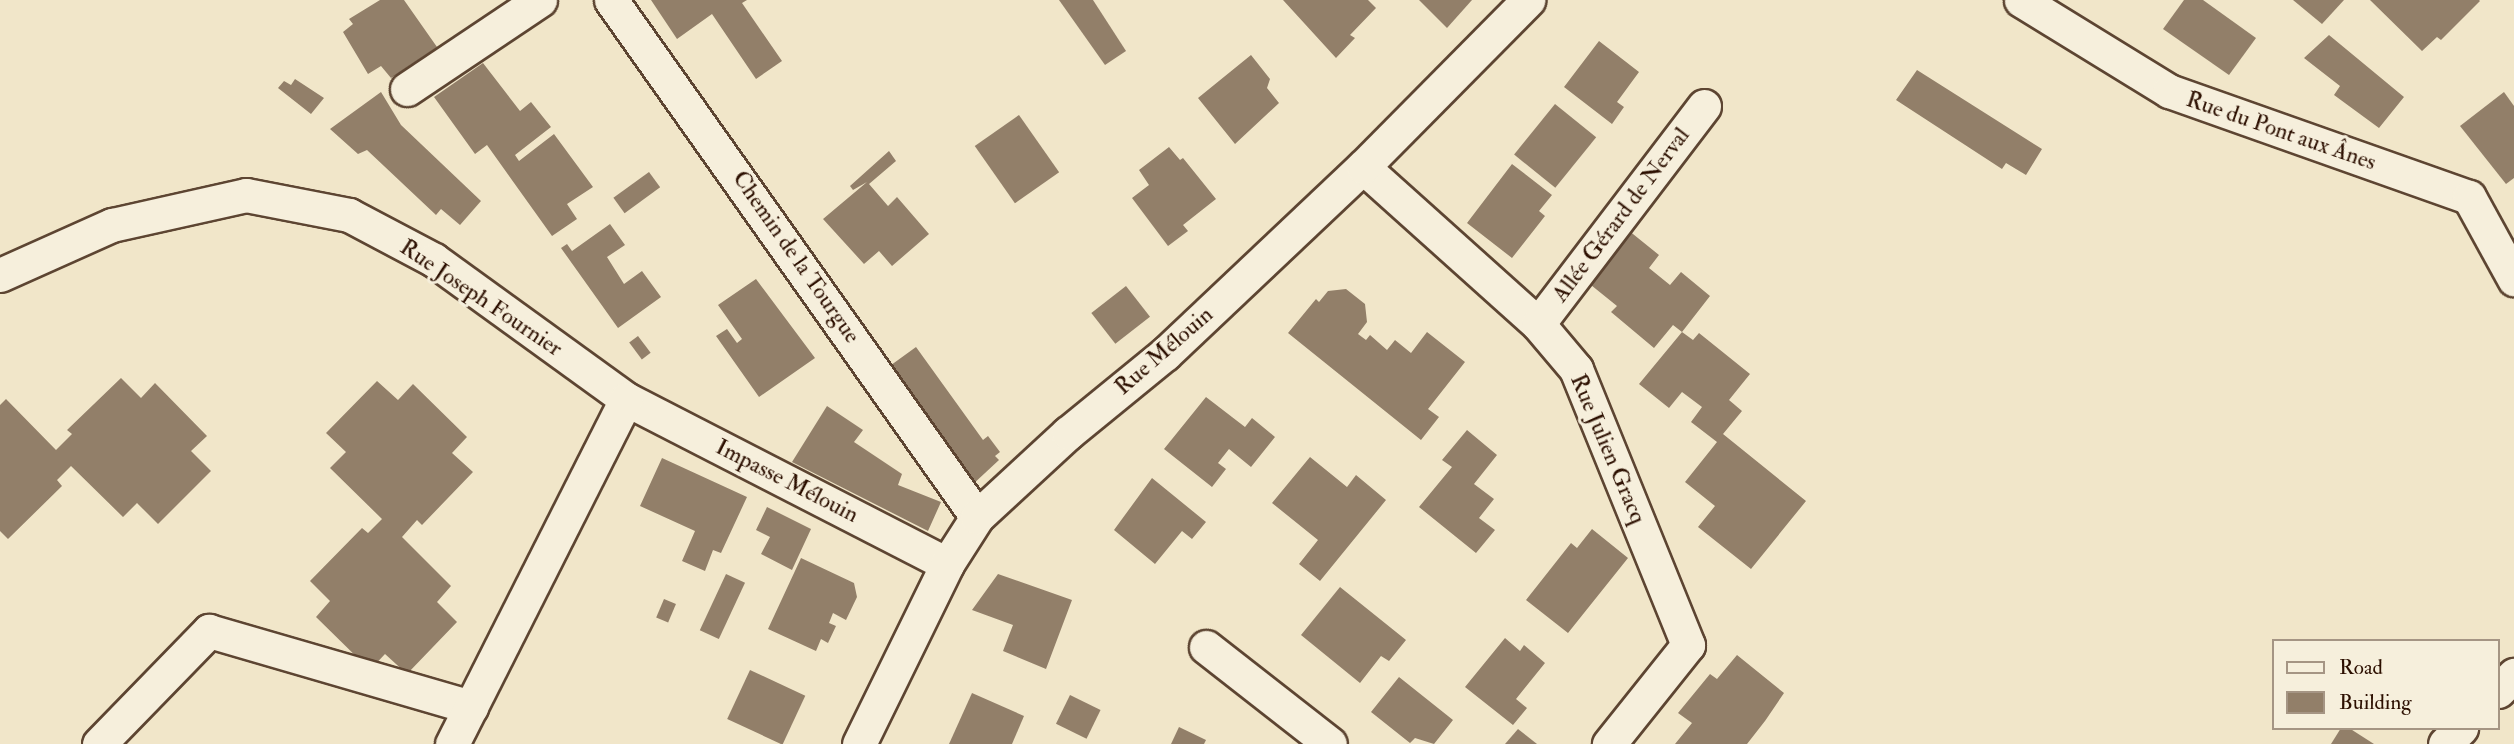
<!DOCTYPE html>
<meta charset="utf-8">
<style>
body{margin:0}
#map{position:relative;width:2514px;height:744px;overflow:hidden;background:#f1e6c9;font-family:"IM FELL Double Pica",serif}
div>[style]{position:absolute}
[style*='--x']{left:calc(var(--x)*1px);top:calc(var(--y)*1px);width:calc(var(--w)*1px);rotate:calc(var(--a)*1deg)}
.building>*{inset:0;background:#927f69;transform-origin:0 0}
.roads{filter:drop-shadow(2px 0 #5d4532) drop-shadow(-2px 0 #5d4532) drop-shadow(0 2px #5d4532) drop-shadow(0 -2px #5d4532)}
.minor>*{height:33px;margin:-16.5px;padding:0 16.5px;transform-origin:16.5px;border-radius:16.5px;background:#f6efdc}
span{translate:-50% -50%;white-space:nowrap;text-align:center;line-height:1.15;-webkit-text-stroke:6px #f6efdc;paint-order:stroke}
.street-label{font-size:23px;color:#2c0f00}
.legend{position:absolute;left:2272px;top:639px;width:228px;height:91px;box-sizing:border-box;background:#f6efdc;border:2px solid #a59584;margin:0;padding:9px 12px;list-style:none;font-size:21px;color:#2c0f00}
.legend li{display:flex;align-items:center;gap:14px;height:35px}
.legend b{width:35px;border:2px solid #a59584}
</style>
<div id="map">
<div class="building">
<div style="clip-path:polygon(380px 0,404px 0,437px 47px,391px 78px,381px 66px,368px 74px,343px 32px,353px 24px,349px 19px)"></div>
<div style="clip-path:polygon(651px 0,747px 0,742px 3px,782px 61px,756px 79px,712px 14px,677px 39px)"></div>
<div style="clip-path:polygon(1059px 0,1093px 0,1126px 51px,1105px 65px)"></div>
<div style="clip-path:polygon(1283px 0,1368px 0,1376px 8px,1350px 35px,1355px 38px,1336px 58px)"></div>
<div style="clip-path:polygon(1419px 0,1472px 0,1447px 28px)"></div>
<div style="clip-path:polygon(2184px 0,2203px 0,2256px 38px,2229px 75px,2163px 29px)"></div>
<div style="clip-path:polygon(2293px 0,2344px 0,2322px 24px)"></div>
<div style="clip-path:polygon(2370px 0,2479px 0,2480px 1px,2441px 40px,2437px 37px,2422px 51px)"></div>
<div style="clip-path:polygon(2329px 35px,2404px 97px,2379px 128px,2334px 95px,2340px 86px,2304px 58px)"></div>
<div style="clip-path:polygon(1599px 41px,1639px 72px,1617px 102px,1624px 107px,1612px 124px,1564px 87px)"></div>
<div style="clip-path:polygon(1251px 55px,1270px 79px,1267px 88px,1279px 103px,1235px 144px,1198px 98px)"></div>
<div style="clip-path:polygon(483px 63px,520px 111px,531px 102px,551px 127px,515px 155px,519px 161px,554px 134px,593px 187px,567px 204px,577px 219px,552px 236px,487px 145px,475px 154px,434px 97px)"></div>
<div style="clip-path:polygon(1917px 70px,2042px 149px,2026px 175px,2006px 163px,2002px 169px,1896px 100px)"></div>
<div style="clip-path:polygon(295px 79px,324px 98px,311px 114px,278px 88px,284px 81px,291px 85px)"></div>
<div style="clip-path:polygon(381px 92px,401px 125px,481px 201px,460px 225px,441px 209px,436px 215px,367px 150px,358px 154px,330px 129px)"></div>
<div style="clip-path:polygon(2504px 92px,2514px 106px,2514px 178px,2506px 184px,2460px 126px)"></div>
<div style="left:1555px;top:104px;width:53px;height:65px;rotate:39deg"></div>
<div style="left:1019px;top:115px;width:70px;height:54px;rotate:55deg"></div>
<div style="clip-path:polygon(1169px 147px,1180px 160px,1183px 158px,1216px 199px,1183px 225px,1188px 231px,1168px 246px,1132px 198px,1149px 185px,1139px 170px)"></div>
<div style="clip-path:polygon(889px 151px,896px 161px,869px 184px,888px 206px,897px 197px,929px 234px,892px 266px,879px 251px,864px 264px,823px 219px,867px 182px,853px 190px,850px 186px)"></div>
<div style="clip-path:polygon(1512px 164px,1552px 195px,1539px 211px,1545px 216px,1512px 258px,1467px 223px)"></div>
<div style="left:649px;top:172px;width:19px;height:44px;rotate:54deg"></div>
<div style="clip-path:polygon(610px 224px,625px 245px,607px 257px,624px 284px,642px 271px,661px 297px,618px 328px,561px 248px,567px 244px,572px 251px)"></div>
<div style="clip-path:polygon(1628px 230px,1659px 255px,1649px 268px,1670px 285px,1681px 272px,1710px 296px,1682px 332px,1673px 325px,1654px 348px,1611px 312px,1617px 306px,1586px 281px)"></div>
<div style="clip-path:polygon(756px 279px,815px 358px,759px 397px,716px 336px,727px 329px,737px 343px,742px 339px,718px 305px)"></div>
<div style="left:1126px;top:286px;width:39px;height:44px;rotate:52deg"></div>
<div style="clip-path:polygon(1346px 289px,1365px 304px,1367px 322px,1358px 334px,1366px 340px,1370px 335px,1387px 350px,1395px 340px,1411px 353px,1427px 332px,1465px 362px,1428px 409px,1439px 417px,1421px 440px,1288px 333px,1316px 299px,1319px 302px,1328px 291px)"></div>
<div style="clip-path:polygon(1682px 332px,1693px 340px,1699px 333px,1750px 374px,1729px 400px,1742px 411px,1723px 434px,1806px 501px,1751px 569px,1698px 527px,1715px 506px,1685px 482px,1717px 442px,1691px 422px,1702px 407px,1682px 392px,1669px 408px,1639px 384px)"></div>
<div style="left:638px;top:336px;width:21px;height:11px;rotate:53deg"></div>
<div style="clip-path:polygon(916px 347px,983px 440px,988px 436px,1000px 452px,995px 456px,999px 460px,971px 486px,887px 368px)"></div>
<div style="clip-path:polygon(121px 378px,141px 398px,155px 383px,207px 436px,191px 451px,211px 471px,158px 524px,137px 503px,123px 517px,71px 466px,57px 480px,62px 486px,8px 539px,0 531px,0 405px,6px 399px,56px 450px,72px 434px,67px 430px)"></div>
<div style="clip-path:polygon(377px 381px,398px 400px,413px 384px,467px 437px,452px 453px,473px 472px,422px 525px,417px 520px,402px 537px,451px 586px,437px 602px,457px 622px,407px 674px,385px 654px,370px 670px,316px 617px,330px 601px,310px 581px,362px 528px,368px 533px,382px 519px,330px 468px,346px 452px,326px 433px)"></div>
<div style="clip-path:polygon(1206px 397px,1245px 427px,1252px 418px,1275px 437px,1251px 467px,1229px 449px,1218px 463px,1226px 469px,1212px 487px,1164px 449px)"></div>
<div style="clip-path:polygon(827px 406px,863px 430px,854px 442px,902px 474px,898px 485px,941px 502px,928px 531px,792px 462px)"></div>
<div style="clip-path:polygon(1467px 430px,1497px 455px,1474px 484px,1494px 499px,1479px 518px,1495px 530px,1476px 553px,1419px 507px,1452px 467px,1442px 460px)"></div>
<div style="clip-path:polygon(1310px 457px,1347px 487px,1356px 475px,1386px 500px,1320px 581px,1299px 564px,1318px 540px,1272px 503px)"></div>
<div style="clip-path:polygon(662px 458px,747px 497px,721px 553px,713px 550px,705px 571px,682px 561px,695px 531px,640px 506px)"></div>
<div style="clip-path:polygon(1152px 478px,1206px 522px,1192px 539px,1182px 531px,1155px 564px,1114px 530px)"></div>
<div style="clip-path:polygon(767px 507px,811px 529px,792px 570px,761px 554px,770px 537px,756px 530px)"></div>
<div style="clip-path:polygon(1592px 529px,1628px 558px,1568px 633px,1526px 600px,1571px 543px,1577px 548px)"></div>
<div style="clip-path:polygon(801px 558px,854px 583px,857px 597px,846px 620px,833px 613px,829px 623px,836px 626px,828px 643px,821px 639px,816px 651px,768px 629px)"></div>
<div style="left:726px;top:574px;width:21px;height:62px;rotate:25deg"></div>
<div style="clip-path:polygon(998px 574px,1072px 600px,1046px 669px,1003px 651px,1013px 625px,972px 610px)"></div>
<div style="clip-path:polygon(1340px 587px,1406px 640px,1389px 661px,1381px 656px,1360px 683px,1301px 635px)"></div>
<div style="left:664px;top:599px;width:13px;height:20px;rotate:23deg"></div>
<div style="clip-path:polygon(1505px 638px,1520px 651px,1524px 645px,1545px 663px,1516px 699px,1527px 708px,1513px 725px,1465px 687px)"></div>
<div style="clip-path:polygon(1737px 655px,1784px 693px,1765px 721px,1747px 744px,1675px 744px,1692px 723px,1678px 713px,1710px 674px,1717px 679px)"></div>
<div style="left:750px;top:670px;width:61px;height:54px;rotate:25deg"></div>
<div style="clip-path:polygon(1399px 677px,1453px 720px,1434px 744px,1415px 738px,1410px 743px,1371px 712px)"></div>
<div style="clip-path:polygon(972px 693px,1024px 716px,1012px 744px,949px 744px)"></div>
<div style="left:1070px;top:695px;width:34px;height:32px;rotate:26deg"></div>
<div style="clip-path:polygon(1179px 727px,1206px 740px,1204px 744px,1171px 744px)"></div>
<div style="clip-path:polygon(2341px 728px,2349px 728px,2374px 744px,2331px 744px)"></div>
<div style="clip-path:polygon(1518px 729px,1537px 744px,1505px 744px)"></div>
</div>
<div class="roads">
<div class="minor">
<div style="--x:611;--y:0;--w:633;--a:54.7"></div>
<div style="--x:2021;--y:0;--w:174;--a:31.6"></div>
<div style="--x:2169;--y:91;--w:318;--a:19.5"></div>
<div style="--x:2469;--y:197;--w:94;--a:61.2"></div>
<div style="--x:407;--y:89;--w:160;--a:-33.8"></div>
<div style="--x:1363;--y:167;--w:235;--a:41.9"></div>
<div style="--x:1538;--y:324;--w:59;--a:49.8"></div>
<div style="--x:1576;--y:369;--w:298;--a:67.9"></div>
<div style="--x:1688;--y:645;--w:127;--a:128.6"></div>
<div style="--x:0;--y:275;--w:123;--a:-24.1"></div>
<div style="--x:112;--y:225;--w:137;--a:-12.6"></div>
<div style="--x:246;--y:195;--w:105;--a:11"></div>
<div style="--x:349;--y:215;--w:96;--a:27.9"></div>
<div style="--x:434;--y:260;--w:237;--a:35.9"></div>
<div style="--x:626;--y:399;--w:361;--a:27.2"></div>
<div style="--x:1538;--y:324;--w:274;--a:-52.7"></div>
<div style="--x:1206;--y:647;--w:157;--a:38"></div>
<div style="--x:2498;--y:691;--w:23;--a:-45"></div>
<div style="--x:99;--y:744;--w:158;--a:-45.8"></div>
<div style="--x:209;--y:631;--w:273;--a:16.2"></div>
<div style="--x:452;--y:744;--w:386;--a:-63.2"></div>
<div style="--x:859;--y:744;--w:200;--a:-63.9"></div>
<div style="--x:947;--y:564;--w:56;--a:-57.4"></div>
<div style="--x:977;--y:517;--w:124;--a:-42.7"></div>
<div style="--x:1068;--y:433;--w:125;--a:-39.2"></div>
<div style="--x:1165;--y:354;--w:272;--a:-43.4"></div>
<div style="--x:1363;--y:167;--w:235;--a:-45.3"></div>
<div style="--x:2445;--y:744;--w:23;--a:-45"></div>
</div>
</div>
<div class="street-label">
<span style="left:2281px;top:131px;rotate:19deg">Rue du Pont aux Ânes</span>
<span style="left:1621px;top:215px;rotate:-53deg">Allée Gérard de Nerval</span>
<span style="left:796px;top:257px;rotate:55deg">Chemin de la Tourgue</span>
<span style="left:481px;top:298px;rotate:34deg">Rue Joseph Fournier</span>
<span style="left:1164px;top:351px;rotate:-41deg">Rue Mélouin</span>
<span style="left:1608px;top:449px;rotate:67deg">Rue Julien Gracq</span>
<span style="left:787px;top:481px;rotate:27deg">Impasse Mélouin</span>
</div>
<ul class="legend">
<li><b style="height:9px;background:#f6efdc"></b>Road</li>
<li><b style="height:19px;background:#927f69"></b>Building</li>
</ul>
</div>
